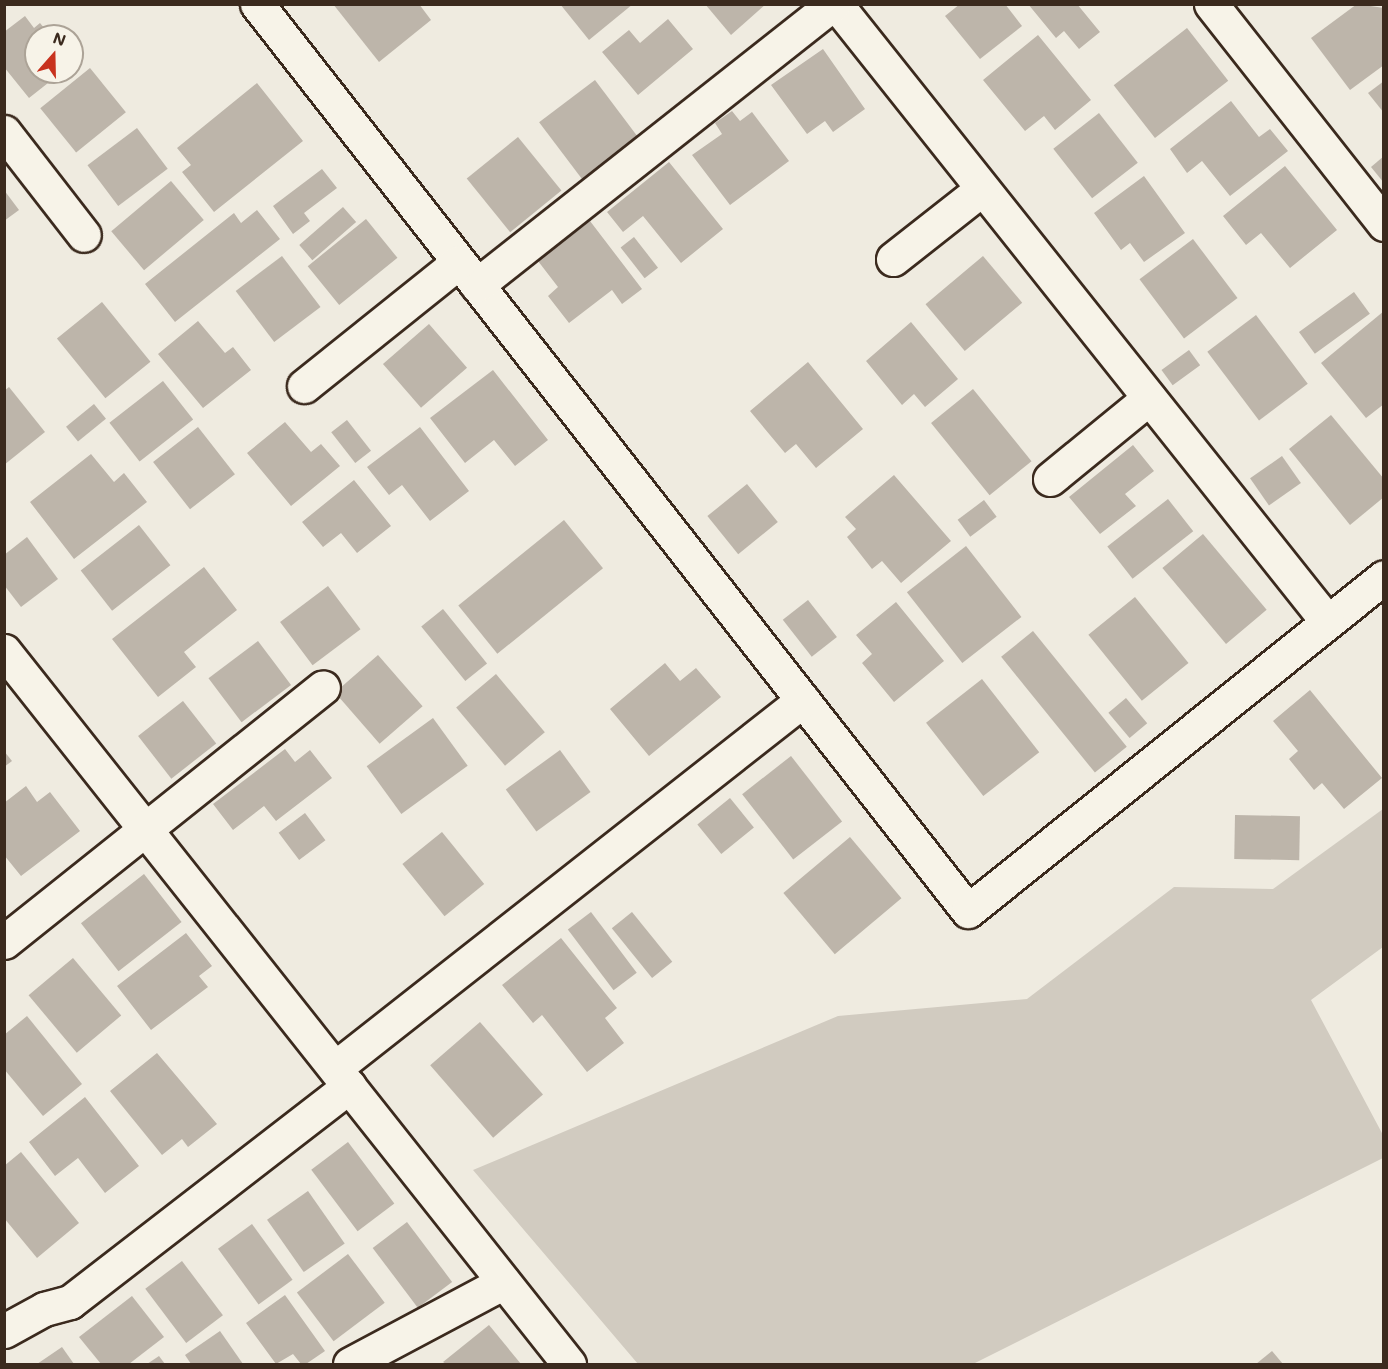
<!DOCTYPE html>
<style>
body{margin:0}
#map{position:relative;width:1388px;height:1369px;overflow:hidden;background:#efebe0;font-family:Mali,sans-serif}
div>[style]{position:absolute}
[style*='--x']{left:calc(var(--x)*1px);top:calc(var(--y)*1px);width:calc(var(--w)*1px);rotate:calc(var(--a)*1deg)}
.green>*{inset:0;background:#d1cbc0}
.building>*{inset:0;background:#bdb5aa;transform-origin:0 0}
.roads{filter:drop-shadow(2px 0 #3b2a1e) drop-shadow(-2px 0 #3b2a1e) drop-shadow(0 2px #3b2a1e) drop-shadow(0 -2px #3b2a1e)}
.minor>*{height:33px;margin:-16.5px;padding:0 16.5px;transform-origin:16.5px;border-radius:16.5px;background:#f7f3e8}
span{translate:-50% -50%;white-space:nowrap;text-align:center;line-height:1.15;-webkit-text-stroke:6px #f7f3e8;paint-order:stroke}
.frame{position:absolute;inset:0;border:6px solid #3b2a1e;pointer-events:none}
.north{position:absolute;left:24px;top:24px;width:60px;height:60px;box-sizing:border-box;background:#f7f3e8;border:2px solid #aca397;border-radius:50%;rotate:20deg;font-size:16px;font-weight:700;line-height:24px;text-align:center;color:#3b2a1e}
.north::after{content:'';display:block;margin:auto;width:21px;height:27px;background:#c8321e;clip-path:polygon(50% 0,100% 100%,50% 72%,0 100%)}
</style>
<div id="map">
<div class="green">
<div style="clip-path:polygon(1383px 809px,1383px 947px,1311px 1000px,1383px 1135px,1383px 1158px,973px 1364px,638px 1364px,473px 1170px,838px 1016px,1027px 999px,1174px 887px,1273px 889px)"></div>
</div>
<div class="building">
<div style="clip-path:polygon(333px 4px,419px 4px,431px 20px,379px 62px)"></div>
<div style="clip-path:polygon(560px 4px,633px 4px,589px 40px)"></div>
<div style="clip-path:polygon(705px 4px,766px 4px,731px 35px)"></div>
<div style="clip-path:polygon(960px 4px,1005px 4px,1022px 26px,980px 59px,945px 16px)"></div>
<div style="clip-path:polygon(1028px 4px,1077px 4px,1100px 32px,1079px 49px,1064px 31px,1056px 38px)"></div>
<div style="clip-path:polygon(1357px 4px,1384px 8px,1384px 65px,1350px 90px,1311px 38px)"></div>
<div style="clip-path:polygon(25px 16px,34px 28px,40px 23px,49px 34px,56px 30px,60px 36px,36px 36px,36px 72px,62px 72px,29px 98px,4px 67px,4px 32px)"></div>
<div style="clip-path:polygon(668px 19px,693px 49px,638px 95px,602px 52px,629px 30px,640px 43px)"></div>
<div style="left:1187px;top:28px;width:67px;height:93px;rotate:52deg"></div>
<div style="clip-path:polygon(1038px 35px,1091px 100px,1055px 130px,1044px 116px,1025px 131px,983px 80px)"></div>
<div style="clip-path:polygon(823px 49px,865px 109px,833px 132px,825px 121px,807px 134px,771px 85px)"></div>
<div style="left:90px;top:68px;width:57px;height:64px;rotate:51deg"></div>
<div style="left:595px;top:80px;width:76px;height:70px;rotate:53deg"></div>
<div style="clip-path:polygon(1384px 81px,1384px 113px,1368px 93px)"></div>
<div style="clip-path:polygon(257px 83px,303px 141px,214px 212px,182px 172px,191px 165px,177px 148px)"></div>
<div style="clip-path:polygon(1231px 101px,1259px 137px,1270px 129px,1288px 151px,1230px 196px,1202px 161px,1187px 173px,1170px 149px)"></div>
<div style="clip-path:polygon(732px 111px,740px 121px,752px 112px,789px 161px,730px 205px,692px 155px,722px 134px,715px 123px)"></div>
<div style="left:1099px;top:113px;width:63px;height:58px;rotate:52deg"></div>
<div style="left:137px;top:128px;width:51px;height:62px;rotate:53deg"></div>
<div style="left:518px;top:137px;width:69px;height:66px;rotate:51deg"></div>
<div style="clip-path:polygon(1384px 156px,1384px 183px,1371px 167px)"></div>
<div style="clip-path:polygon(669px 162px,723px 229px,681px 263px,643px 216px,623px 232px,607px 212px)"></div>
<div style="clip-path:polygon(1285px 166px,1337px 230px,1290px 268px,1261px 233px,1246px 245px,1223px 216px)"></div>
<div style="clip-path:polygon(322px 169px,337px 188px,304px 213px,310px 221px,293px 234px,273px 206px)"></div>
<div style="clip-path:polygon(1144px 176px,1185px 233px,1144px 262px,1130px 243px,1121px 250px,1094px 213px)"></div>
<div style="left:171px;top:181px;width:51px;height:78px;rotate:50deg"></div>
<div style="clip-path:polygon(4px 190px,19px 210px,4px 221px)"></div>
<div style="left:343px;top:207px;width:20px;height:58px;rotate:49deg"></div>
<div style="clip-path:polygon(257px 210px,280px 239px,175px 322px,145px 284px,234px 213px,241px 223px)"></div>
<div style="left:366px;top:219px;width:50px;height:75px;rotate:51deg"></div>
<div style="clip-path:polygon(590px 221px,642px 289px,622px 304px,612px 290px,569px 323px,548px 296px,558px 287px,538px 261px)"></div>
<div style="left:634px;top:237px;width:39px;height:17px;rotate:52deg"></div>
<div style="left:1193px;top:239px;width:74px;height:67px;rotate:53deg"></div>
<div style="left:282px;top:256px;width:64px;height:58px;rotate:53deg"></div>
<div style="left:983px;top:256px;width:61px;height:75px;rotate:50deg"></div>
<div style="left:1354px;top:292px;width:27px;height:68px;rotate:54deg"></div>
<div style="left:102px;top:302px;width:77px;height:58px;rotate:51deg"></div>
<div style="clip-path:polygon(1384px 311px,1384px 404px,1366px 418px,1321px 363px)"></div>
<div style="left:1256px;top:315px;width:86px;height:61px;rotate:53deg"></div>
<div style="clip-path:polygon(198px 321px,225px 353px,233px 347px,251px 370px,203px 408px,158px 354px)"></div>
<div style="clip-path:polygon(911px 322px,958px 379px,925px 407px,914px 394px,902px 405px,866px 361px)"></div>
<div style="left:429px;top:324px;width:58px;height:61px;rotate:49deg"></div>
<div style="left:1189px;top:350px;width:19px;height:34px;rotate:54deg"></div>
<div style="clip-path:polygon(808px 362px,863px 429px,816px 468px,796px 444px,785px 453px,750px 411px)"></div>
<div style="clip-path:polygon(493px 370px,548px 440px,515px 466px,494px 440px,465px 463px,430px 418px)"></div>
<div style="left:163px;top:381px;width:49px;height:68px;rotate:52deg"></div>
<div style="clip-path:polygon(9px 387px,45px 432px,4px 465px,4px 391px)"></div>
<div style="left:973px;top:389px;width:93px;height:54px;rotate:51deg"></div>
<div style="left:94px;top:404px;width:19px;height:36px;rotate:51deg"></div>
<div style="clip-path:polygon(1331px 415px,1384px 479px,1384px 497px,1350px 525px,1289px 449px)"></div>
<div style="left:347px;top:420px;width:39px;height:20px;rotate:52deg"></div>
<div style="clip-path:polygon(285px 422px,311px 452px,321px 444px,340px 466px,291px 506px,247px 453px)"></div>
<div style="left:198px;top:427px;width:60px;height:57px;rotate:52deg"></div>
<div style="clip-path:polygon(420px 427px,469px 491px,430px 521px,402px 485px,389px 495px,367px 467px)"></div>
<div style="clip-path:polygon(1133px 445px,1154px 471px,1125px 494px,1136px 506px,1100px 534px,1069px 497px)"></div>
<div style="clip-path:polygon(91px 454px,114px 482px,124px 473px,147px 502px,74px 559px,30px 502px)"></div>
<div style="left:1282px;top:456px;width:33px;height:39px;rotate:55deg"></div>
<div style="clip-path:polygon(894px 475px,951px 541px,901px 583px,882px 561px,872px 569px,847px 537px,856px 529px,845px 517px)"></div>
<div style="clip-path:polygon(354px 480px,391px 526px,357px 553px,341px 533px,323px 547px,302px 522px)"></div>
<div style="left:747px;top:484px;width:49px;height:51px;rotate:51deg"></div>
<div style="left:1168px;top:499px;width:41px;height:77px;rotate:52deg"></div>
<div style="left:984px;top:500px;width:21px;height:33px;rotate:53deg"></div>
<div style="left:564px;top:520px;width:62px;height:136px;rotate:51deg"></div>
<div style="left:139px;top:525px;width:51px;height:74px;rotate:52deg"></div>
<div style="left:1203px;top:534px;width:99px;height:53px;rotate:50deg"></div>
<div style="clip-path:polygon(27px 537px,58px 579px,21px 607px,4px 585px,4px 555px)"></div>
<div style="left:966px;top:546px;width:90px;height:75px;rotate:52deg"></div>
<div style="clip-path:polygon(204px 567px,237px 610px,184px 652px,196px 667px,158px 697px,112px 639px)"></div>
<div style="left:328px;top:586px;width:54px;height:60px;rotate:53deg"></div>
<div style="left:1135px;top:597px;width:85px;height:60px;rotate:51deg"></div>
<div style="left:808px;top:600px;width:47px;height:32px;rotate:52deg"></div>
<div style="clip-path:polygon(896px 602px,944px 661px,894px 702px,862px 663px,872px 654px,856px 635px)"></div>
<div style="left:443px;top:609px;width:70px;height:28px;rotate:51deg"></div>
<div style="left:1033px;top:631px;width:149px;height:41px;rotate:51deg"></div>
<div style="left:258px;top:641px;width:55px;height:62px;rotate:53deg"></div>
<div style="left:378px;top:655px;width:68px;height:57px;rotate:49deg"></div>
<div style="clip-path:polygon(665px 663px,680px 681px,696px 668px,721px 697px,649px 756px,610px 709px)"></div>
<div style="left:496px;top:674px;width:76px;height:52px;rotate:50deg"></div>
<div style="left:982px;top:679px;width:93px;height:71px;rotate:52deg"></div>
<div style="clip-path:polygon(1310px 690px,1382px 778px,1344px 809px,1322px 783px,1314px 790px,1289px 759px,1298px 751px,1273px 721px)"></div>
<div style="left:1126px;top:698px;width:33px;height:23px;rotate:50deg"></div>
<div style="left:183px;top:701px;width:54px;height:57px;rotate:52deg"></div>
<div style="left:433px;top:718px;width:59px;height:82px;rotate:54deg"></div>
<div style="clip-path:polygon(285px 749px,295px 762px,310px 750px,332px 778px,276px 821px,264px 806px,233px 830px,213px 804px)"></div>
<div style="left:560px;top:750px;width:52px;height:67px;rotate:54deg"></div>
<div style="clip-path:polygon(4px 751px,12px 761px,4px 767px)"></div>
<div style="left:791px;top:756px;width:83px;height:62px;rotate:52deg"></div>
<div style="clip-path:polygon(26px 786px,37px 802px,50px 792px,80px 831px,21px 876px,4px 855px,4px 803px)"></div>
<div style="left:730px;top:798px;width:38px;height:42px;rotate:51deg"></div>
<div style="left:305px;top:813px;width:34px;height:33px;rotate:53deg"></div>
<div style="left:1235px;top:815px;width:65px;height:44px;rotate:1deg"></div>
<div style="left:442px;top:832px;width:67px;height:51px;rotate:51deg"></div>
<div style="left:850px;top:837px;width:80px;height:87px;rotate:50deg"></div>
<div style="left:144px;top:874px;width:61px;height:80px;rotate:52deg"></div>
<div style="left:591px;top:912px;width:76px;height:29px;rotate:53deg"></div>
<div style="left:632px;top:912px;width:64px;height:26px;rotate:51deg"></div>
<div style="clip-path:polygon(186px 933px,212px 966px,199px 976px,208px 987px,151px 1030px,117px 986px)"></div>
<div style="clip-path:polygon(561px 938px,617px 1008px,605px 1018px,624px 1043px,587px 1072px,542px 1015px,533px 1023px,502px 985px)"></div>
<div style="left:73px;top:958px;width:75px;height:58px;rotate:50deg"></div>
<div style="clip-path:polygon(27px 1016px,82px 1084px,43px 1116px,4px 1069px,4px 1035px)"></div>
<div style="left:480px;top:1022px;width:96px;height:66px;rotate:49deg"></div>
<div style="clip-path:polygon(157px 1053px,217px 1124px,188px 1147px,182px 1139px,162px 1155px,110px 1091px)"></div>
<div style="clip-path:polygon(85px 1097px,139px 1166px,105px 1193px,78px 1158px,55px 1176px,29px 1142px)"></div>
<div style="left:348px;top:1142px;width:77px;height:46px;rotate:53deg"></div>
<div style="clip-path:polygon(21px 1152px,79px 1223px,37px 1258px,4px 1218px,4px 1166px)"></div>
<div style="left:308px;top:1191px;width:64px;height:50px;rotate:55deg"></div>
<div style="left:407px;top:1222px;width:75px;height:43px;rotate:53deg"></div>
<div style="left:252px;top:1224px;width:69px;height:42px;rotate:54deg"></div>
<div style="left:348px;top:1254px;width:61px;height:64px;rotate:53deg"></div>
<div style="left:182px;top:1261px;width:68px;height:46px;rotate:53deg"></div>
<div style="clip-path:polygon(285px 1295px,325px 1351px,306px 1364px,301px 1364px,293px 1354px,276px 1364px,246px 1323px)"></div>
<div style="clip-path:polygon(132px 1296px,164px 1337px,129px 1364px,101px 1364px,79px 1337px)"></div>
<div style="clip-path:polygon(489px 1325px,521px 1364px,446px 1364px,443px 1362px)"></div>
<div style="clip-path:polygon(220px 1331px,243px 1364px,191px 1364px,185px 1355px)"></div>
<div style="clip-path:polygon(62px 1347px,74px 1364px,37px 1364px)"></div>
<div style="clip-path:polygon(1272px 1351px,1283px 1364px,1256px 1364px)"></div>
<div style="clip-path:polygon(159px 1356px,165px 1364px,147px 1364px)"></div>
</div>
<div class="roads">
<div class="minor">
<div style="--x:257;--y:4;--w:1152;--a:51.91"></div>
<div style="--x:968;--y:911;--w:533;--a:-38.76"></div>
<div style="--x:836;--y:4;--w:789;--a:51.49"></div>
<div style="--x:1211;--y:4;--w:280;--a:51.8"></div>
<div style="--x:4;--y:132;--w:130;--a:52.2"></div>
<div style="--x:893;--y:259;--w:113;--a:-38.2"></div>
<div style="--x:477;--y:285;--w:454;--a:-38.3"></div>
<div style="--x:304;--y:386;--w:198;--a:-38.7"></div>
<div style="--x:1050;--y:479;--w:128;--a:-39.3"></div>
<div style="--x:4;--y:651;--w:910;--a:51.61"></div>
<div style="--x:4;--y:942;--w:408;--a:-38.6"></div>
<div style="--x:335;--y:1068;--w:595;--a:-38.18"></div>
<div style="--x:4;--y:1331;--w:46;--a:-28.8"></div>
<div style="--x:44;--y:1309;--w:27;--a:-15"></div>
<div style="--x:70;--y:1302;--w:353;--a:-37.7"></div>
<div style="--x:350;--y:1364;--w:174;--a:-28"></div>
</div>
</div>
<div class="frame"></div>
<div class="north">N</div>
</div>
